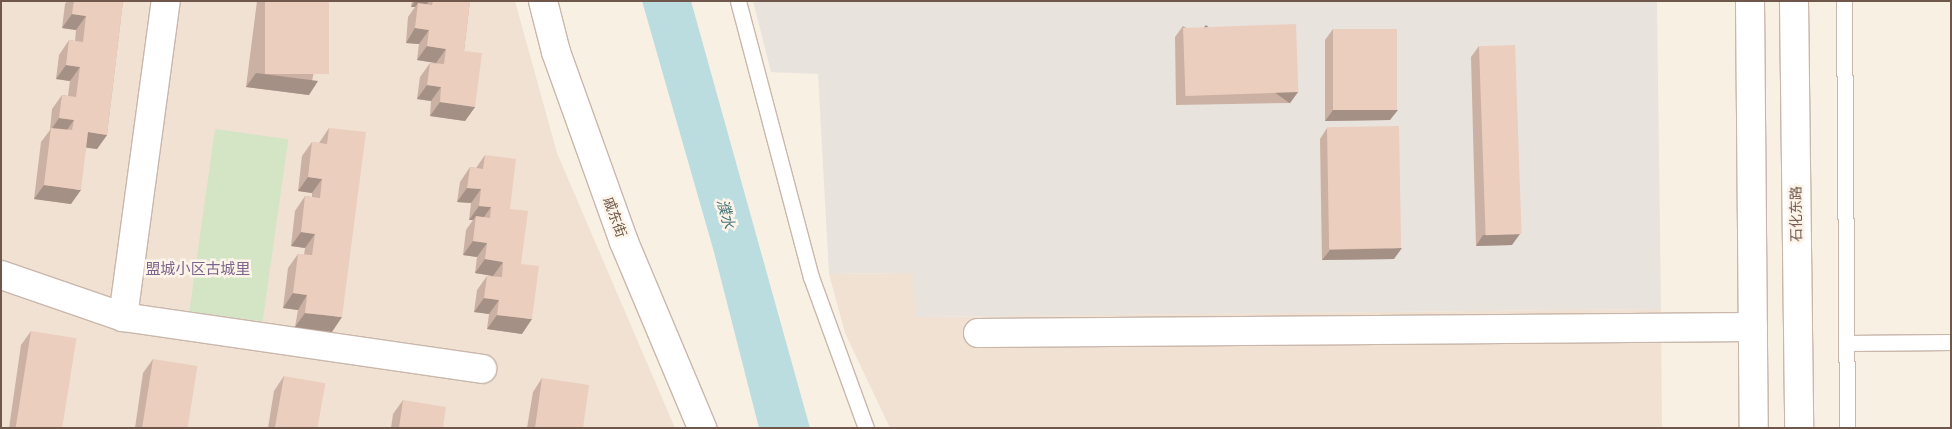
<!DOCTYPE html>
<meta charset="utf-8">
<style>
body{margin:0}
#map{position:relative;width:1952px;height:429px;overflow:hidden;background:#f9f0e4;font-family:Raleway,"Noto Sans SC",sans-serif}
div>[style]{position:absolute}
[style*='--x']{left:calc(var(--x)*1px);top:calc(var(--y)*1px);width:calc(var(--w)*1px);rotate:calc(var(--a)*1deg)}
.residential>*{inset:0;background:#f0e1d3}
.industrial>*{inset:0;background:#e9e3de}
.green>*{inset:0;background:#d3e5c4;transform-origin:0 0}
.water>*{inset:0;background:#bbdde0}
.roads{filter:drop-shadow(1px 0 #c9b7ac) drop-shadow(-1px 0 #c9b7ac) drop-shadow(0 1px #c9b7ac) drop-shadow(0 -1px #c9b7ac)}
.lane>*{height:15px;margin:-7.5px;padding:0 7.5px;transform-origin:7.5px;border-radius:7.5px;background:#fff}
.street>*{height:28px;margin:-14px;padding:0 14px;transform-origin:14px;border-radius:14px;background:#fff}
.secondary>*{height:28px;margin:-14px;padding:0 14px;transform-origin:14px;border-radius:14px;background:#fff}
.wall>*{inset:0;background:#cbb1a3}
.shaded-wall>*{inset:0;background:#a59085;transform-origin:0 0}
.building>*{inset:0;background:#eccebe;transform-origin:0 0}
span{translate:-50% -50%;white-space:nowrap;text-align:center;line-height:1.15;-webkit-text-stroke:5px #fdf4e9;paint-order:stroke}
.street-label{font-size:14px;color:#6f574c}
.water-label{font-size:15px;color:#467379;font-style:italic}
.neighbourhood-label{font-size:15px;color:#7c658c}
.frame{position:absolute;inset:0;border:2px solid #6f574c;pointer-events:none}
</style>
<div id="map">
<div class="residential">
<div style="clip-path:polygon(1px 1px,515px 1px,557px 153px,675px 428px,1px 428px)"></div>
<div style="clip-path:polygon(914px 273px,916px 317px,1661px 309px,1662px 428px,890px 428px,845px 333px,829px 274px)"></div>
</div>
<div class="industrial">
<div style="clip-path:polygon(753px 1px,1657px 1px,1661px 309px,916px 317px,913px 273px,829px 274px,818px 74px,771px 72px)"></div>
</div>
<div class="green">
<div style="left:215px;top:129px;width:74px;height:184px;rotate:8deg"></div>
</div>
<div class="water">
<div style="clip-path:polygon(642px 1px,691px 1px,810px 428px,759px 428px,714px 252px)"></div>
</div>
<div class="roads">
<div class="lane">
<div style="--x:738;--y:1;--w:285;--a:75.2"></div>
<div style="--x:811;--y:277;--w:161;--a:70"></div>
<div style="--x:1844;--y:1;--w:427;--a:89.6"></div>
<div style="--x:1847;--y:343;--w:104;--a:-0.6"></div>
</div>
<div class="street">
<div style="--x:543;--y:1;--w:53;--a:75.7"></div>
<div style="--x:556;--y:52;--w:202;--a:70.3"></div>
<div style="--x:624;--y:242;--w:202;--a:67.2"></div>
<div style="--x:1;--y:275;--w:129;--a:19"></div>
<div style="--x:123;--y:317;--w:363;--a:8.2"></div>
<div style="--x:123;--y:317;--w:319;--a:-82.3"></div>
<div style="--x:978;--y:333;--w:775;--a:-0.44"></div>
</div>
<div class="secondary">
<div style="--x:1750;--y:1;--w:427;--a:89.5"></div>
<div style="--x:1794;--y:1;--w:427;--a:89.3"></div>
</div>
</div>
<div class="wall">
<div style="clip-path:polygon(67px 1px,123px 1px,107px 135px,97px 149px,86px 148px,71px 204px,34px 199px,41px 142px,50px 130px,52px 109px,62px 95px,68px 96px,70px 81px,56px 79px,59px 55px,69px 40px,75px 41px,76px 30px,62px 28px,65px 4px)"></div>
<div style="clip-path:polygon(257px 1px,329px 1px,309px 95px,246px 87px)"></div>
<div style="clip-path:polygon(412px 1px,470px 1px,464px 51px,475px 107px,465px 121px,430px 116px,431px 101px,417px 99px,420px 77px,430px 63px,436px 63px,417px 60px,419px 44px,406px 43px,408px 17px,415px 7px,411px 7px)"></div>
<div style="clip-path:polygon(1183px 26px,1298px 92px,1290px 103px,1176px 105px,1175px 37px)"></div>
<div style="clip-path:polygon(1333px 29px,1390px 120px,1325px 121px,1325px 40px)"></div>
<div style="clip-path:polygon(1479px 46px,1512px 245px,1476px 246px,1471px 57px)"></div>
<div style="clip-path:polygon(329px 128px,332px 332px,295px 327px,298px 310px,283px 308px,288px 268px,298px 254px,304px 255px,305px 248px,291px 246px,295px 211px,305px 196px,312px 197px,312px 193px,298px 191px,302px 156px,312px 142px,319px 143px)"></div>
<div style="clip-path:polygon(1327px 128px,1394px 259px,1322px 260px,1320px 139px)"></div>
<div style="clip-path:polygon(485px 155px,510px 209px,521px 264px,522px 334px,487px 329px,489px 314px,474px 312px,477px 290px,487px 276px,493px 276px,475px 273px,477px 257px,463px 255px,466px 230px,473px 220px,469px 220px,471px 203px,457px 202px,460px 182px,470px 167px,476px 168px)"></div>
<div style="clip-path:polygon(31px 331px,62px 428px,9px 428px,21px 345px)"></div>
<div style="clip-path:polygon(153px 359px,187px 428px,135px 428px,143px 373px)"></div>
<div style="clip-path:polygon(284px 376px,318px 428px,268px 428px,274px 391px)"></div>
<div style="clip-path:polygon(542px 378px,583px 428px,527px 428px,533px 392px)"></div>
<div style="clip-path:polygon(403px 400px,443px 428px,391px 428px,393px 414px)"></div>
</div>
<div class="shaded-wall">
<div style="clip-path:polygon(415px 1px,429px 1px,424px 9px,418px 3px,415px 7px,411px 7px)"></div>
<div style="clip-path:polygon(72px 14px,86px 16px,76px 30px,62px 28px)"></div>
<div style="clip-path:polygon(415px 28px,429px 30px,419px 44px,406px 43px)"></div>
<div style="clip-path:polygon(427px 46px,446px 49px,436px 63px,417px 60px)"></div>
<div style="clip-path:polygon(66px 65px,80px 67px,70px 81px,56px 79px)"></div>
<div style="clip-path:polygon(256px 73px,318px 81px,309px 95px,246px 87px)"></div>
<div style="clip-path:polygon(427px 85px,441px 87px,431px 101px,417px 99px)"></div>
<div style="left:1298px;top:92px;width:14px;height:114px;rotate:126deg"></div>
<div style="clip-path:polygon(440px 102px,475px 107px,465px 121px,430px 116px)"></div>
<div style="clip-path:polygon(1333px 110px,1398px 110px,1390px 120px,1325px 121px)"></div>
<div style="clip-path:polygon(59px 118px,74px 120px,64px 134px,51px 130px)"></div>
<div style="clip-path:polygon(88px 132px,107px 135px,97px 149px,78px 146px)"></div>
<div style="clip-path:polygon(308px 177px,322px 179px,312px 193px,298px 191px)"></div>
<div style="clip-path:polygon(44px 185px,81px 190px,71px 204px,34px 199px)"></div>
<div style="clip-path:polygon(467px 188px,481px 189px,471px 203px,457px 202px)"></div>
<div style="clip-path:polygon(479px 206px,491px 207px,481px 221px,476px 216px,473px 220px,469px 220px)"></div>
<div style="clip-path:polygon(301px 232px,315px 234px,305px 248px,291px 246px)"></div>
<div style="clip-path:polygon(1520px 234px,1512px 245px,1476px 246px,1483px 235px)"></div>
<div style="clip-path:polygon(473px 241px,487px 243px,477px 257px,463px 255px)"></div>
<div style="clip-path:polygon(1402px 248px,1394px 259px,1322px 260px,1330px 250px)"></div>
<div style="clip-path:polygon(485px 259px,503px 262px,493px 276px,475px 273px)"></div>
<div style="clip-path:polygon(293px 293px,307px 295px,298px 310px,283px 308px)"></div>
<div style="clip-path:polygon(484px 298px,499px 300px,489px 314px,474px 312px)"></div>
<div style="clip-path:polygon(305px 313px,342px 317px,332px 332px,295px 327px)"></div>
<div style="clip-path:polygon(497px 315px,532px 319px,522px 334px,487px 329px)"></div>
</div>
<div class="building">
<div style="clip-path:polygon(74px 1px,123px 1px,107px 135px,88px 132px,81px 190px,44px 185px,51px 128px,72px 130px,74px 120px,59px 118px,62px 95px,76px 97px,80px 67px,66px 65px,69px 40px,83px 42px,86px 16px,72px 14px)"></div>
<div style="left:265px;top:1px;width:64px;height:73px"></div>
<div style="clip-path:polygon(433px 1px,470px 1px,464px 51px,482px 53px,475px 107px,440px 102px,441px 87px,427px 85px,430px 63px,444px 64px,446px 49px,427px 46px,429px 30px,415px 28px,418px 3px,432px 5px)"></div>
<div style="left:1296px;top:24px;width:68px;height:113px;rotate:88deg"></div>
<div style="left:1333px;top:29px;width:64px;height:81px"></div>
<div style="left:1515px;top:45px;width:189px;height:36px;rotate:88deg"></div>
<div style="left:1399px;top:126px;width:122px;height:72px;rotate:89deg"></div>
<div style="clip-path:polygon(329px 128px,366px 132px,342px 317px,305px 313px,307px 295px,293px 293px,298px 254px,312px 255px,315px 234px,301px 232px,305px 196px,320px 198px,322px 179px,308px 177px,312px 142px,327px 144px)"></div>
<div style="clip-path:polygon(485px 155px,516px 159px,510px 209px,528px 211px,521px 264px,539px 266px,532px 319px,497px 315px,499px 300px,484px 298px,487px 276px,502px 277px,503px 262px,485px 259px,487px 243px,473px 241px,476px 216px,490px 218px,491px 207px,479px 206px,481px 189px,467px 188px,470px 167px,483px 169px)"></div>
<div style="left:31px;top:331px;width:46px;height:98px;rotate:9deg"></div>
<div style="left:153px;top:359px;width:45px;height:70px;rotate:9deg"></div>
<div style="left:284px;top:376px;width:42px;height:53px;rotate:10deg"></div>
<div style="clip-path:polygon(542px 378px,589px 385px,583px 428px,535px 428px)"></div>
<div style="clip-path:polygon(403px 400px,446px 407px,443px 428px,399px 428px)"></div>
</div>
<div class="street-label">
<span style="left:1796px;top:214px;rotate:-91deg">石化东路</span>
<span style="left:615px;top:217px;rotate:70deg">戚东街</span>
</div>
<div class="water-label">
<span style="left:725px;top:214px;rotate:75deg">濮水</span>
</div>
<div class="neighbourhood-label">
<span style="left:198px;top:270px">盟城小区古城里</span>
</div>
<div class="frame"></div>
</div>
